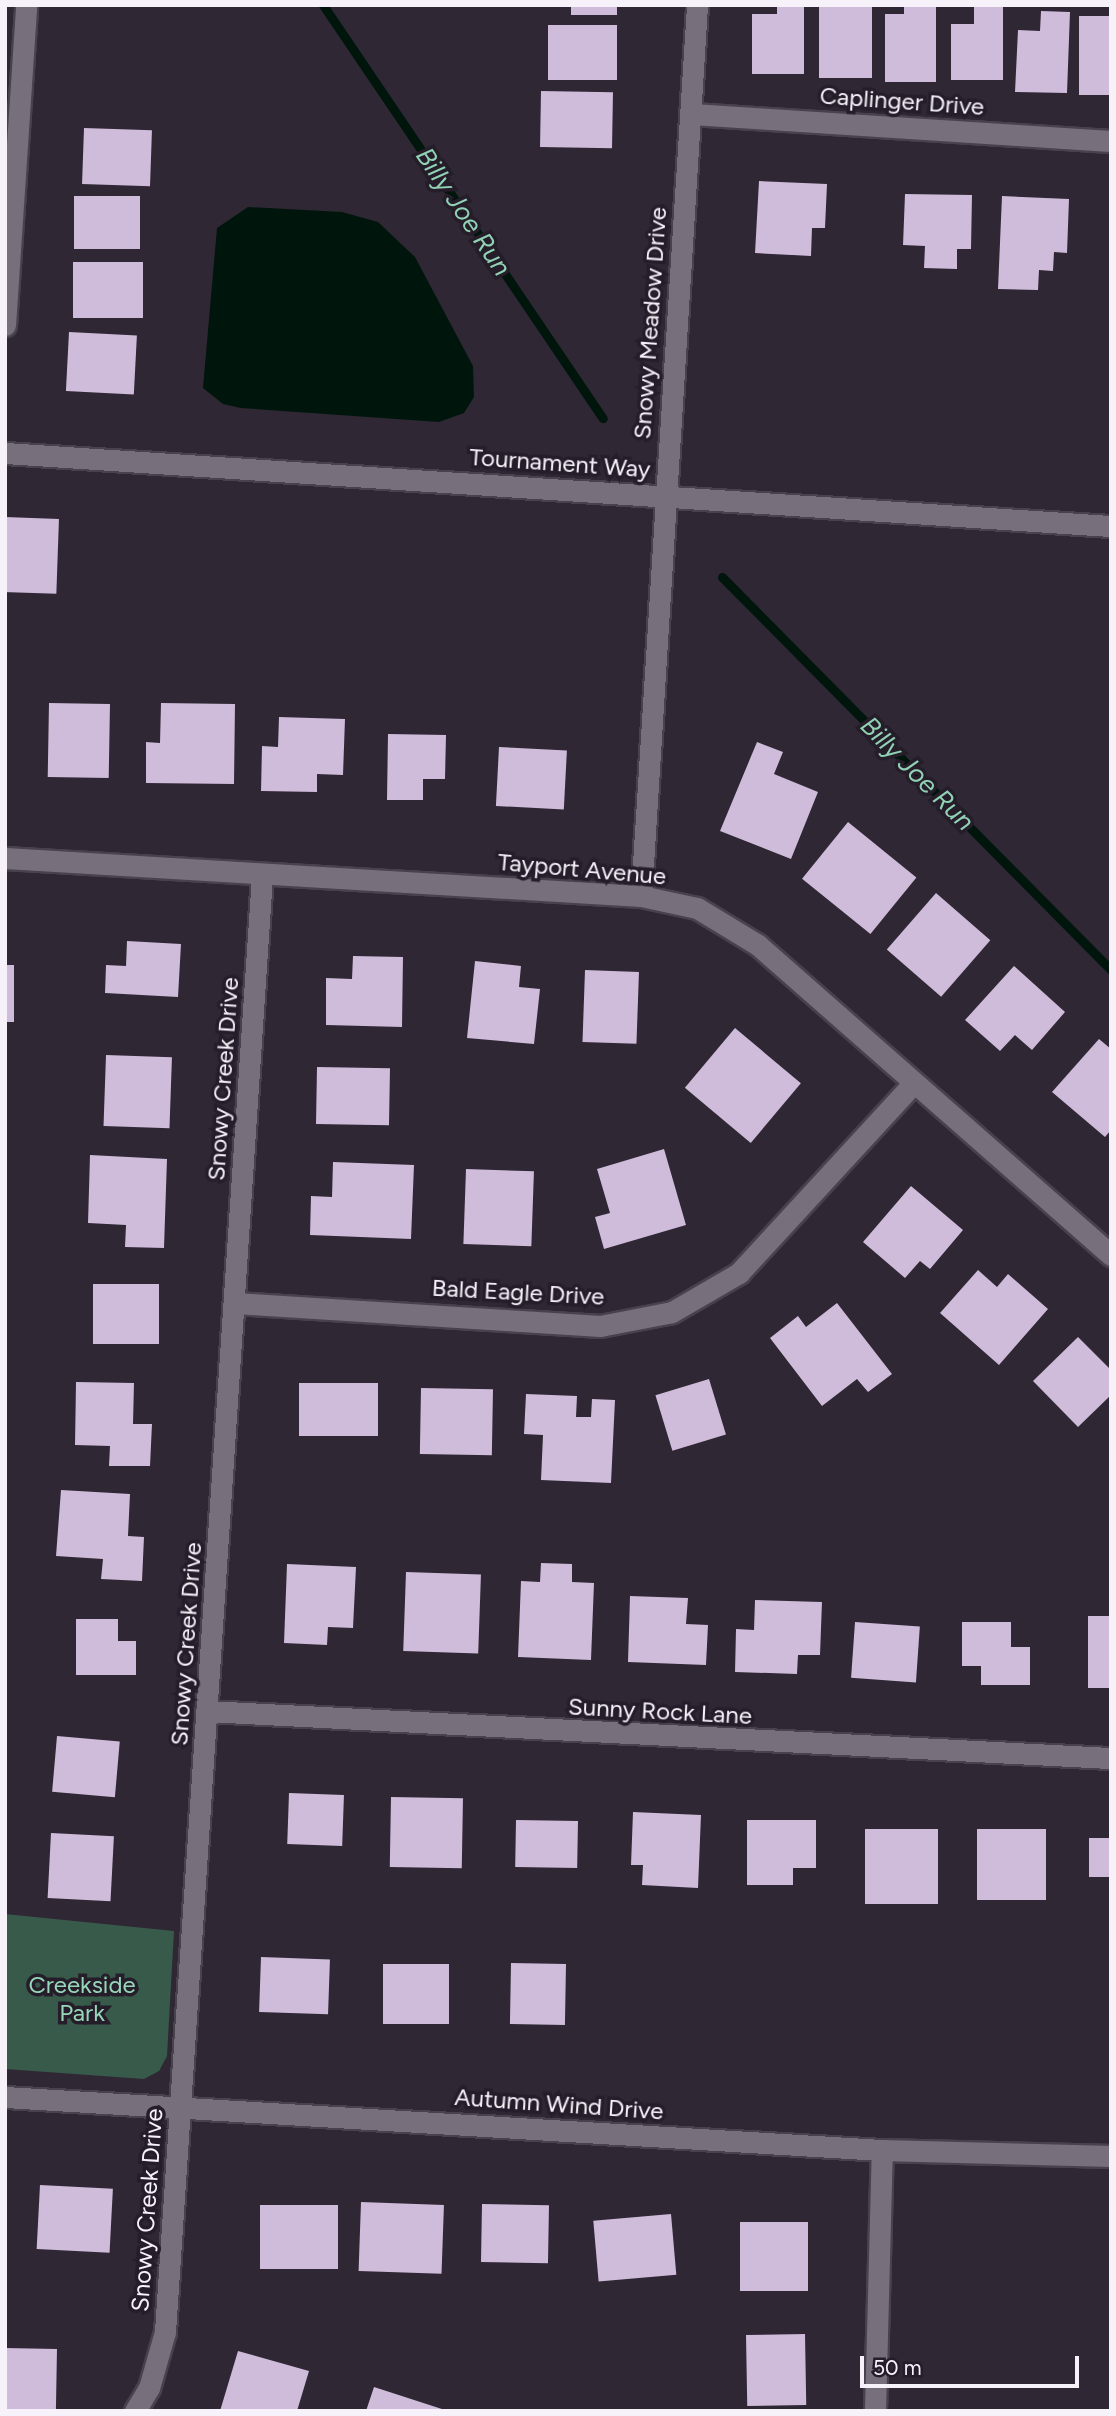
<!DOCTYPE html>
<style>
body{margin:0}
#map{position:relative;width:1116px;height:2416px;overflow:hidden;background:#2f2733;font-family:Figtree,sans-serif}
div>[style]{position:absolute}
[style*='--x']{left:calc(var(--x)*1px);top:calc(var(--y)*1px);width:calc(var(--w)*1px);rotate:calc(var(--a)*1deg)}
.green>*{inset:0;background:#385a4b}
.water>*{inset:0;background:#00160d}
.stream>*{height:9px;margin:-4.5px;padding:0 4.5px;transform-origin:4.5px;border-radius:4.5px;background:#00160d}
.building>*{inset:0;background:#cfbbda;transform-origin:0 0}
.roads{filter:drop-shadow(2px 0 #48424c) drop-shadow(-2px 0 #48424c) drop-shadow(0 2px #48424c) drop-shadow(0 -2px #48424c)}
.street>*{height:21px;margin:-10.5px;padding:0 10.5px;transform-origin:10.5px;border-radius:10.5px;background:#786f7d}
span{translate:-50% -50%;white-space:nowrap;text-align:center;line-height:1.15;-webkit-text-stroke:7px #251d29;paint-order:stroke}
.street-label{font-size:24px;color:#f7f2fa}
.park-label{font-size:24px;color:#96d7b9}
.water-label{font-size:26px;color:#91d2b5;font-style:italic}
.frame{position:absolute;inset:0;border:7px solid #f7f2fa;pointer-events:none}
.scale{position:absolute;left:860px;top:2356px;width:219px;height:32px;box-sizing:border-box;border:4px solid #f7f2fa;border-top:0;padding-left:9px;font-size:21px;line-height:24px;white-space:nowrap;color:#f7f2fa;-webkit-text-stroke:5px #251d29;paint-order:stroke}
</style>
<div id="map">
<div class="green">
<div style="clip-path:polygon(5px 1914px,174px 1931px,167px 2056px,159px 2071px,144px 2079px,5px 2069px)"></div>
</div>
<div class="water">
<div style="clip-path:polygon(248px 207px,342px 212px,378px 222px,415px 257px,473px 366px,474px 397px,464px 413px,439px 422px,241px 408px,223px 404px,203px 388px,217px 228px)"></div>
</div>
<div class="stream">
<div style="--x:323;--y:5;--w:499;--a:55.9"></div>
<div style="--x:722;--y:577;--w:553;--a:45.29"></div>
</div>
<div class="building">
<div style="left:571px;top:5px;width:46px;height:10px"></div>
<div style="clip-path:polygon(777px 5px,804px 5px,804px 74px,752px 74px,752px 14px,777px 14px)"></div>
<div style="left:819px;top:5px;width:53px;height:73px"></div>
<div style="clip-path:polygon(904px 5px,936px 5px,936px 82px,885px 82px,885px 14px,904px 14px)"></div>
<div style="clip-path:polygon(974px 7px,1003px 7px,1003px 80px,951px 80px,951px 24px,974px 24px)"></div>
<div style="clip-path:polygon(1041px 11px,1070px 12px,1067px 93px,1015px 92px,1018px 30px,1040px 31px)"></div>
<div style="left:1079px;top:16px;width:32px;height:79px"></div>
<div style="left:548px;top:25px;width:69px;height:55px"></div>
<div style="left:541px;top:91px;width:72px;height:56px;rotate:1deg"></div>
<div style="left:84px;top:128px;width:68px;height:56px;rotate:2deg"></div>
<div style="clip-path:polygon(759px 181px,827px 184px,825px 228px,812px 228px,811px 256px,755px 253px)"></div>
<div style="clip-path:polygon(905px 194px,972px 195px,971px 249px,957px 249px,957px 269px,924px 268px,925px 246px,903px 245px)"></div>
<div style="left:74px;top:196px;width:66px;height:53px"></div>
<div style="clip-path:polygon(1002px 196px,1069px 199px,1067px 253px,1054px 252px,1053px 271px,1039px 270px,1038px 290px,998px 289px)"></div>
<div style="left:73px;top:262px;width:70px;height:56px"></div>
<div style="left:69px;top:332px;width:68px;height:59px;rotate:3deg"></div>
<div style="left:5px;top:517px;width:54px;height:75px;rotate:2deg"></div>
<div style="left:49px;top:703px;width:61px;height:74px;rotate:1deg"></div>
<div style="clip-path:polygon(161px 703px,235px 704px,234px 784px,146px 783px,146px 742px,160px 743px)"></div>
<div style="clip-path:polygon(279px 717px,345px 719px,343px 775px,317px 774px,317px 792px,261px 791px,262px 746px,278px 747px)"></div>
<div style="clip-path:polygon(388px 734px,446px 735px,445px 779px,423px 779px,423px 800px,387px 800px)"></div>
<div style="clip-path:polygon(757px 742px,783px 752px,774px 774px,818px 792px,791px 859px,720px 831px)"></div>
<div style="left:499px;top:747px;width:68px;height:59px;rotate:3deg"></div>
<div style="left:848px;top:822px;width:88px;height:73px;rotate:39deg"></div>
<div style="left:936px;top:893px;width:72px;height:75px;rotate:41deg"></div>
<div style="clip-path:polygon(127px 941px,181px 944px,178px 997px,105px 993px,106px 965px,126px 966px)"></div>
<div style="clip-path:polygon(353px 956px,403px 957px,402px 1027px,326px 1025px,326px 978px,352px 979px)"></div>
<div style="clip-path:polygon(475px 961px,521px 966px,519px 987px,540px 989px,534px 1044px,467px 1038px)"></div>
<div style="left:5px;top:965px;width:9px;height:57px"></div>
<div style="clip-path:polygon(1014px 966px,1065px 1012px,1032px 1050px,1015px 1035px,1000px 1051px,965px 1020px)"></div>
<div style="left:585px;top:970px;width:54px;height:72px;rotate:2deg"></div>
<div style="left:735px;top:1028px;width:86px;height:78px;rotate:40deg"></div>
<div style="clip-path:polygon(1099px 1039px,1111px 1049px,1111px 1130px,1105px 1137px,1052px 1092px)"></div>
<div style="left:106px;top:1055px;width:66px;height:71px;rotate:2deg"></div>
<div style="left:317px;top:1067px;width:73px;height:57px;rotate:1deg"></div>
<div style="clip-path:polygon(664px 1149px,686px 1225px,604px 1249px,595px 1217px,610px 1213px,597px 1169px)"></div>
<div style="clip-path:polygon(90px 1155px,167px 1159px,164px 1248px,125px 1247px,126px 1225px,88px 1223px)"></div>
<div style="clip-path:polygon(333px 1162px,414px 1165px,411px 1239px,310px 1235px,311px 1196px,332px 1197px)"></div>
<div style="left:466px;top:1169px;width:68px;height:75px;rotate:2deg"></div>
<div style="clip-path:polygon(911px 1186px,963px 1230px,930px 1269px,920px 1261px,905px 1278px,863px 1242px)"></div>
<div style="clip-path:polygon(978px 1270px,997px 1287px,1008px 1274px,1048px 1309px,999px 1365px,940px 1313px)"></div>
<div style="left:93px;top:1284px;width:66px;height:60px"></div>
<div style="clip-path:polygon(837px 1303px,892px 1374px,868px 1392px,857px 1379px,822px 1406px,770px 1338px,798px 1316px,806px 1327px)"></div>
<div style="clip-path:polygon(1078px 1337px,1111px 1370px,1111px 1395px,1078px 1427px,1033px 1381px)"></div>
<div style="left:709px;top:1379px;width:58px;height:56px;rotate:73deg"></div>
<div style="clip-path:polygon(76px 1382px,134px 1383px,133px 1424px,152px 1424px,150px 1466px,109px 1466px,110px 1446px,75px 1445px)"></div>
<div style="left:299px;top:1383px;width:79px;height:53px"></div>
<div style="left:421px;top:1388px;width:72px;height:66px;rotate:1deg"></div>
<div style="clip-path:polygon(526px 1394px,577px 1396px,576px 1417px,591px 1417px,592px 1399px,615px 1400px,611px 1483px,541px 1480px,543px 1435px,524px 1434px)"></div>
<div style="clip-path:polygon(61px 1490px,130px 1494px,128px 1536px,144px 1537px,142px 1581px,101px 1579px,103px 1559px,56px 1556px)"></div>
<div style="clip-path:polygon(541px 1563px,572px 1564px,572px 1582px,594px 1583px,591px 1660px,518px 1657px,521px 1581px,540px 1582px)"></div>
<div style="clip-path:polygon(287px 1564px,356px 1567px,353px 1628px,328px 1627px,327px 1645px,284px 1643px)"></div>
<div style="left:406px;top:1572px;width:75px;height:79px;rotate:2deg"></div>
<div style="clip-path:polygon(630px 1596px,688px 1598px,686px 1624px,708px 1625px,706px 1665px,628px 1662px)"></div>
<div style="clip-path:polygon(755px 1600px,822px 1602px,820px 1655px,798px 1655px,797px 1674px,735px 1672px,736px 1629px,754px 1630px)"></div>
<div style="left:1088px;top:1616px;width:23px;height:72px"></div>
<div style="clip-path:polygon(76px 1619px,118px 1619px,118px 1641px,136px 1641px,136px 1675px,76px 1675px)"></div>
<div style="left:855px;top:1622px;width:65px;height:56px;rotate:4deg"></div>
<div style="clip-path:polygon(962px 1622px,1011px 1622px,1011px 1647px,1030px 1647px,1030px 1685px,981px 1685px,981px 1666px,962px 1666px)"></div>
<div style="left:57px;top:1736px;width:63px;height:56px;rotate:5deg"></div>
<div style="left:289px;top:1793px;width:55px;height:51px;rotate:2deg"></div>
<div style="left:391px;top:1797px;width:72px;height:70px;rotate:1deg"></div>
<div style="clip-path:polygon(633px 1812px,701px 1815px,698px 1888px,642px 1885px,643px 1865px,631px 1865px)"></div>
<div style="left:516px;top:1820px;width:62px;height:47px;rotate:1deg"></div>
<div style="clip-path:polygon(747px 1820px,816px 1820px,816px 1868px,793px 1868px,793px 1885px,747px 1885px)"></div>
<div style="left:865px;top:1829px;width:73px;height:75px"></div>
<div style="left:977px;top:1829px;width:69px;height:71px"></div>
<div style="left:51px;top:1833px;width:63px;height:65px;rotate:3deg"></div>
<div style="left:1089px;top:1838px;width:22px;height:39px"></div>
<div style="left:261px;top:1957px;width:69px;height:55px;rotate:2deg"></div>
<div style="left:511px;top:1963px;width:55px;height:61px;rotate:1deg"></div>
<div style="left:383px;top:1964px;width:66px;height:60px"></div>
<div style="left:40px;top:2185px;width:73px;height:64px;rotate:3deg"></div>
<div style="left:361px;top:2202px;width:83px;height:69px;rotate:2deg"></div>
<div style="left:482px;top:2204px;width:67px;height:58px;rotate:1deg"></div>
<div style="left:260px;top:2205px;width:78px;height:64px"></div>
<div style="left:671px;top:2214px;width:61px;height:78px;rotate:85deg"></div>
<div style="left:740px;top:2222px;width:68px;height:69px"></div>
<div style="left:805px;top:2334px;width:71px;height:59px;rotate:89deg"></div>
<div style="left:5px;top:2348px;width:52px;height:63px;rotate:1deg"></div>
<div style="clip-path:polygon(238px 2351px,309px 2371px,297px 2411px,220px 2411px)"></div>
<div style="clip-path:polygon(374px 2387px,445px 2410px,445px 2411px,366px 2411px)"></div>
</div>
<div class="roads">
<div class="street">
<div style="--x:691;--y:114;--w:421;--a:3.7"></div>
<div style="--x:5;--y:325;--w:321;--a:-86.2"></div>
<div style="--x:5;--y:453;--w:1108;--a:3.78"></div>
<div style="--x:5;--y:858;--w:637;--a:3.42"></div>
<div style="--x:641;--y:896;--w:57;--a:12.1"></div>
<div style="--x:697;--y:908;--w:71;--a:31.2"></div>
<div style="--x:758;--y:945;--w:470;--a:41.3"></div>
<div style="--x:641;--y:896;--w:893;--a:-86.4"></div>
<div style="--x:235;--y:1303;--w:366;--a:3.6"></div>
<div style="--x:600;--y:1326;--w:73;--a:-11"></div>
<div style="--x:672;--y:1312;--w:78;--a:-30.2"></div>
<div style="--x:739;--y:1273;--w:258;--a:-47.4"></div>
<div style="--x:207;--y:1711;--w:905;--a:2.98"></div>
<div style="--x:5;--y:2097;--w:879;--a:3.46"></div>
<div style="--x:882;--y:2150;--w:229;--a:1.5"></div>
<div style="--x:135;--y:2411;--w:27;--a:-59"></div>
<div style="--x:149;--y:2388;--w:58;--a:-74.1"></div>
<div style="--x:165;--y:2332;--w:1460;--a:-86.19"></div>
<div style="--x:875;--y:2411;--w:261;--a:-88.5"></div>
</div>
</div>
<div class="street-label">
<span style="left:902px;top:101px;rotate:4deg">Caplinger Drive</span>
<span style="left:650px;top:323px;rotate:-86deg">Snowy Meadow Drive</span>
<span style="left:560px;top:463px;rotate:4deg">Tournament Way</span>
<span style="left:582px;top:869px;rotate:5deg">Tayport Avenue</span>
<span style="left:223px;top:1079px;rotate:-86deg">Snowy Creek Drive</span>
<span style="left:518px;top:1292px;rotate:3deg">Bald Eagle Drive</span>
<span style="left:186px;top:1644px;rotate:-86deg">Snowy Creek Drive</span>
<span style="left:660px;top:1711px;rotate:3deg">Sunny Rock Lane</span>
<span style="left:559px;top:2104px;rotate:4deg">Autumn Wind Drive</span>
<span style="left:147px;top:2210px;rotate:-86deg">Snowy Creek Drive</span>
</div>
<div class="park-label">
<span style="left:82px;top:1999px">Creekside<br>Park</span>
</div>
<div class="water-label">
<span style="left:463px;top:212px;rotate:56deg">Billy Joe Run</span>
<span style="left:917px;top:774px;rotate:45deg">Billy Joe Run</span>
</div>
<div class="frame"></div>
<div class="scale">50 m</div>
</div>
